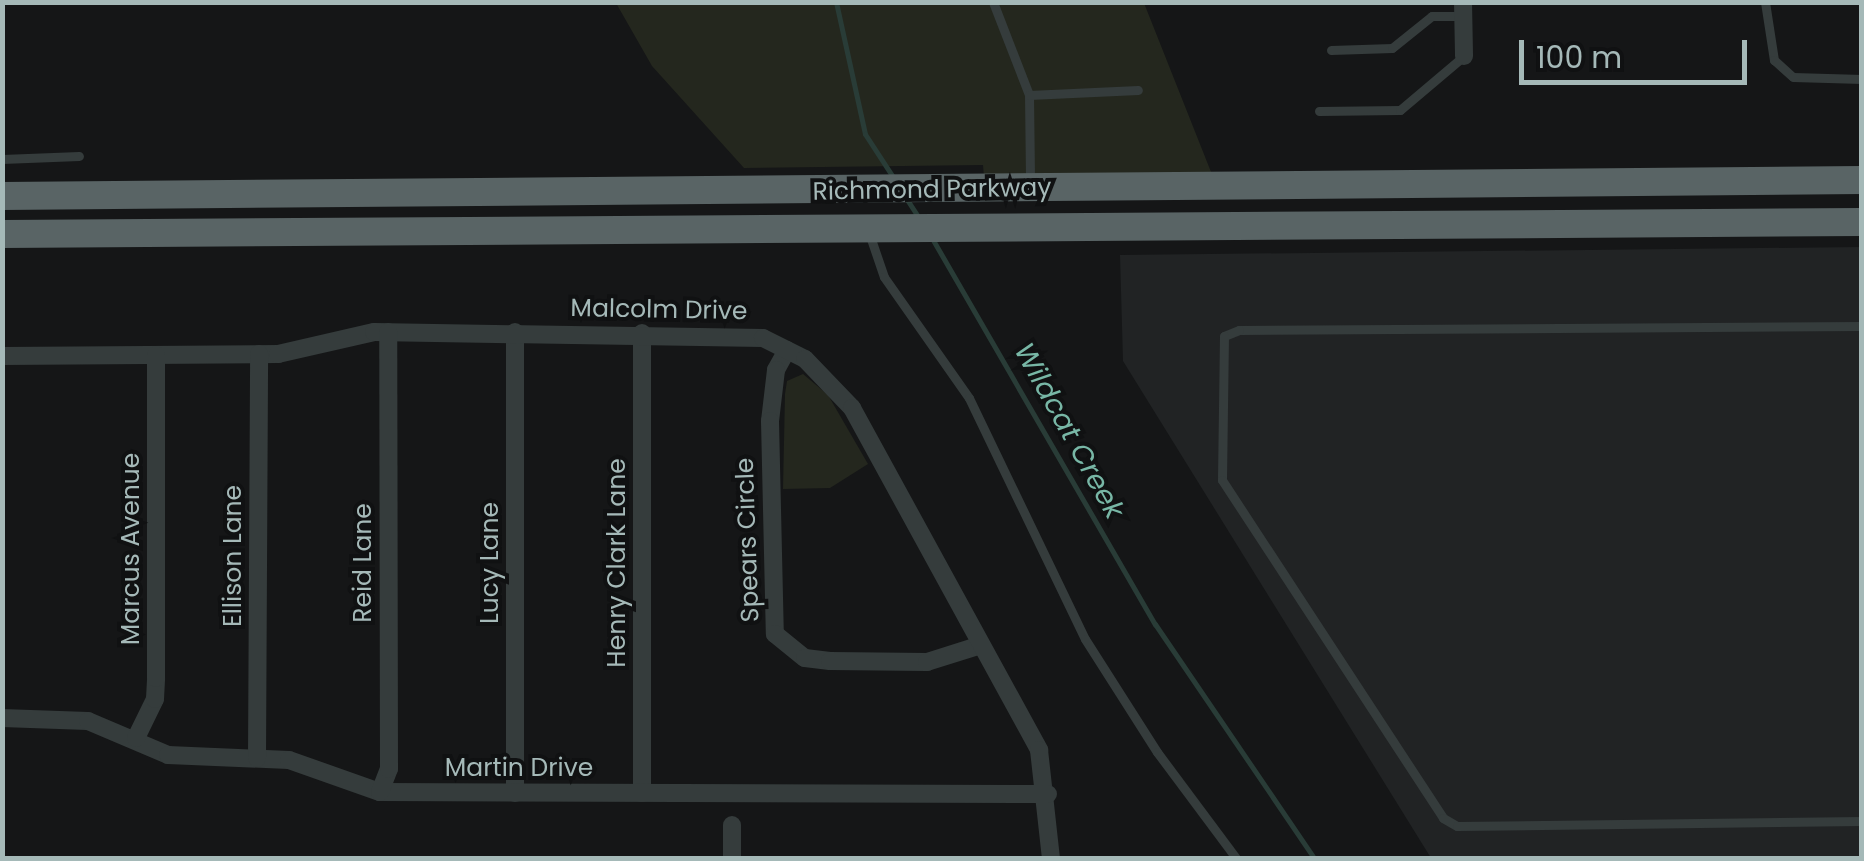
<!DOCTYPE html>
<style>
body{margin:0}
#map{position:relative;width:1864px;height:861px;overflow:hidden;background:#151617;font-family:Poppins,sans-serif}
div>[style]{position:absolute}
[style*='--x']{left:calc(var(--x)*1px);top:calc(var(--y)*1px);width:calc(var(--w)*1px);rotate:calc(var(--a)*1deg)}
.built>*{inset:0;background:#212324}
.green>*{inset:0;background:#24271e}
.stream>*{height:5px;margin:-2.5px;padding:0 2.5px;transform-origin:2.5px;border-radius:2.5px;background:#293c37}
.service>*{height:9px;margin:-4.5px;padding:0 4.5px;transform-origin:4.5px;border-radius:4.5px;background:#353c3c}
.minor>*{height:18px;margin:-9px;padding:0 9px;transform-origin:9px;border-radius:9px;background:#353c3c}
.trunk>*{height:28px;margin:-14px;padding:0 14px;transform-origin:14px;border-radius:14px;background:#596465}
span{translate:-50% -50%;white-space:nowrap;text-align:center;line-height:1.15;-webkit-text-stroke:8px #101112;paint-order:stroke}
.street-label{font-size:25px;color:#a5b9b8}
.water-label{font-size:28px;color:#78b7a6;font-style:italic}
.frame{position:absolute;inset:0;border:5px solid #a5b9b8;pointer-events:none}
.scale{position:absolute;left:1519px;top:40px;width:228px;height:45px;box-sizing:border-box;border:5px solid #a5b9b8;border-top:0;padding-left:12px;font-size:30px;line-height:35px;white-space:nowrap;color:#a5b9b8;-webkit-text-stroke:8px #101112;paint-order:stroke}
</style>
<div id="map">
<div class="built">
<div style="clip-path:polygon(1861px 247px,1861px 858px,1431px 858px,1123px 361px,1120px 255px)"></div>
</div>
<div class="green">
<div style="clip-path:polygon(616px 3px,1144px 3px,1217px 187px,985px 190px,983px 165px,744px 168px,652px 66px)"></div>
<div style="clip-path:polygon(803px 374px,828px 395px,868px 464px,830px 488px,783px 489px,785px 394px,787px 381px)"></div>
</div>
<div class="stream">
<div style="--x:836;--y:2;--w:135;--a:77.6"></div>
<div style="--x:865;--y:134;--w:55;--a:56.9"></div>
<div style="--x:906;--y:198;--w:24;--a:57"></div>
<div style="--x:933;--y:240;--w:444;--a:60"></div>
<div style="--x:1155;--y:624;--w:283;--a:55.8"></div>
</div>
<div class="service">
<div style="--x:993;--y:2;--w:100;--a:68.8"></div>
<div style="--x:1029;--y:95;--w:88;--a:89.3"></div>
<div style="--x:1765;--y:2;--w:59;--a:81.2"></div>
<div style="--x:1774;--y:60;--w:25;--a:42"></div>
<div style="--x:1793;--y:77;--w:69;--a:1.7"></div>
<div style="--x:1331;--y:50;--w:61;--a:-1.9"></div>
<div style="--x:1392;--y:48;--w:51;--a:-38.7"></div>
<div style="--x:1432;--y:16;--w:31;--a:0"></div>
<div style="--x:1029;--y:95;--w:109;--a:-2.6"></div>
<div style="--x:1319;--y:111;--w:81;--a:-0.7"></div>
<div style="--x:1400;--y:110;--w:84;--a:-40.2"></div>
<div style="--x:2;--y:159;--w:77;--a:-2.2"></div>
<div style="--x:869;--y:233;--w:46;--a:71.2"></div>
<div style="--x:884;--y:277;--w:148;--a:54.9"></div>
<div style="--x:969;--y:398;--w:267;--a:64.3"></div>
<div style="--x:1085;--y:639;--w:134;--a:57.5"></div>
<div style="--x:1157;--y:752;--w:132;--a:53.3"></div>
<div style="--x:1862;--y:326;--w:623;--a:179.63"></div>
<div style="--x:1239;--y:330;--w:16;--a:158"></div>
<div style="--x:1224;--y:336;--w:144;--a:90.8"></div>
<div style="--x:1222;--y:480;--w:404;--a:56.8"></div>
<div style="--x:1443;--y:818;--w:16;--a:30"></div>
<div style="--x:1457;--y:826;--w:405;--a:-0.7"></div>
</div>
<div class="minor">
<div style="--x:1463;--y:2;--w:54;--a:88.9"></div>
<div style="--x:515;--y:332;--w:461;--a:90"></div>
<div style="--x:642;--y:333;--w:460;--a:90"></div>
<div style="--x:787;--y:350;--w:23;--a:119"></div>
<div style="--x:776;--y:370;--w:51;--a:96.7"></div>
<div style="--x:770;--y:421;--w:213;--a:88.7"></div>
<div style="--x:775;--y:634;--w:38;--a:39"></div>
<div style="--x:805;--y:658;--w:25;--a:7"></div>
<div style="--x:830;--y:661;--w:97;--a:0.6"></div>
<div style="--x:927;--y:662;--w:57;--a:-17.5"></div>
<div style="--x:2;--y:356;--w:276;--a:-0.4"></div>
<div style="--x:278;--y:354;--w:98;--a:-12.9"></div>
<div style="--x:374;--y:332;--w:389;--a:0.9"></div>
<div style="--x:763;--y:338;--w:47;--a:26.6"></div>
<div style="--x:805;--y:359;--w:68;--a:46.2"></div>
<div style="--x:852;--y:408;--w:390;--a:61.3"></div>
<div style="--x:1039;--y:750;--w:109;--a:83.7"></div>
<div style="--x:2;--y:718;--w:86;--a:2"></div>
<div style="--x:88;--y:721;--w:87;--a:23"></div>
<div style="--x:168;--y:755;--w:121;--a:2.4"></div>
<div style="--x:289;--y:760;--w:96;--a:19.4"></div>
<div style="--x:380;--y:792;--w:668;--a:0.17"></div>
<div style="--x:136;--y:738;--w:43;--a:-64"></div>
<div style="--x:155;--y:699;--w:21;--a:-87"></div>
<div style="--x:156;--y:678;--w:323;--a:-90"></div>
<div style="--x:257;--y:758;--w:404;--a:-89.7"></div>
<div style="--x:380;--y:792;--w:25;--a:-69"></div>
<div style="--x:389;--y:769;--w:437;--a:-90.1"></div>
<div style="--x:732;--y:858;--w:33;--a:-90"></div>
</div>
<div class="trunk">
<div style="--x:2;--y:196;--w:1860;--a:-0.49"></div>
<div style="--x:2;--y:234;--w:1860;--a:-0.37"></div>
</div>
<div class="street-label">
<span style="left:932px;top:190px;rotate:-1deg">Richmond Parkway</span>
<span style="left:659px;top:310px;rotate:1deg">Malcolm Drive</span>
<span style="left:748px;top:540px;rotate:-92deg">Spears Circle</span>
<span style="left:131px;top:549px;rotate:-90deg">Marcus Avenue</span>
<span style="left:233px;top:556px;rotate:-90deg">Ellison Lane</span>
<span style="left:363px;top:563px;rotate:-90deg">Reid Lane</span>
<span style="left:490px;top:563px;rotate:-90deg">Lucy Lane</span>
<span style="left:617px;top:563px;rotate:-90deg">Henry Clark Lane</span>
<span style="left:519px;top:768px">Martin Drive</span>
</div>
<div class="water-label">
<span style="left:1069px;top:431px;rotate:61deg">Wildcat Creek</span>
</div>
<div class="frame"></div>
<div class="scale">100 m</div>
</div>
